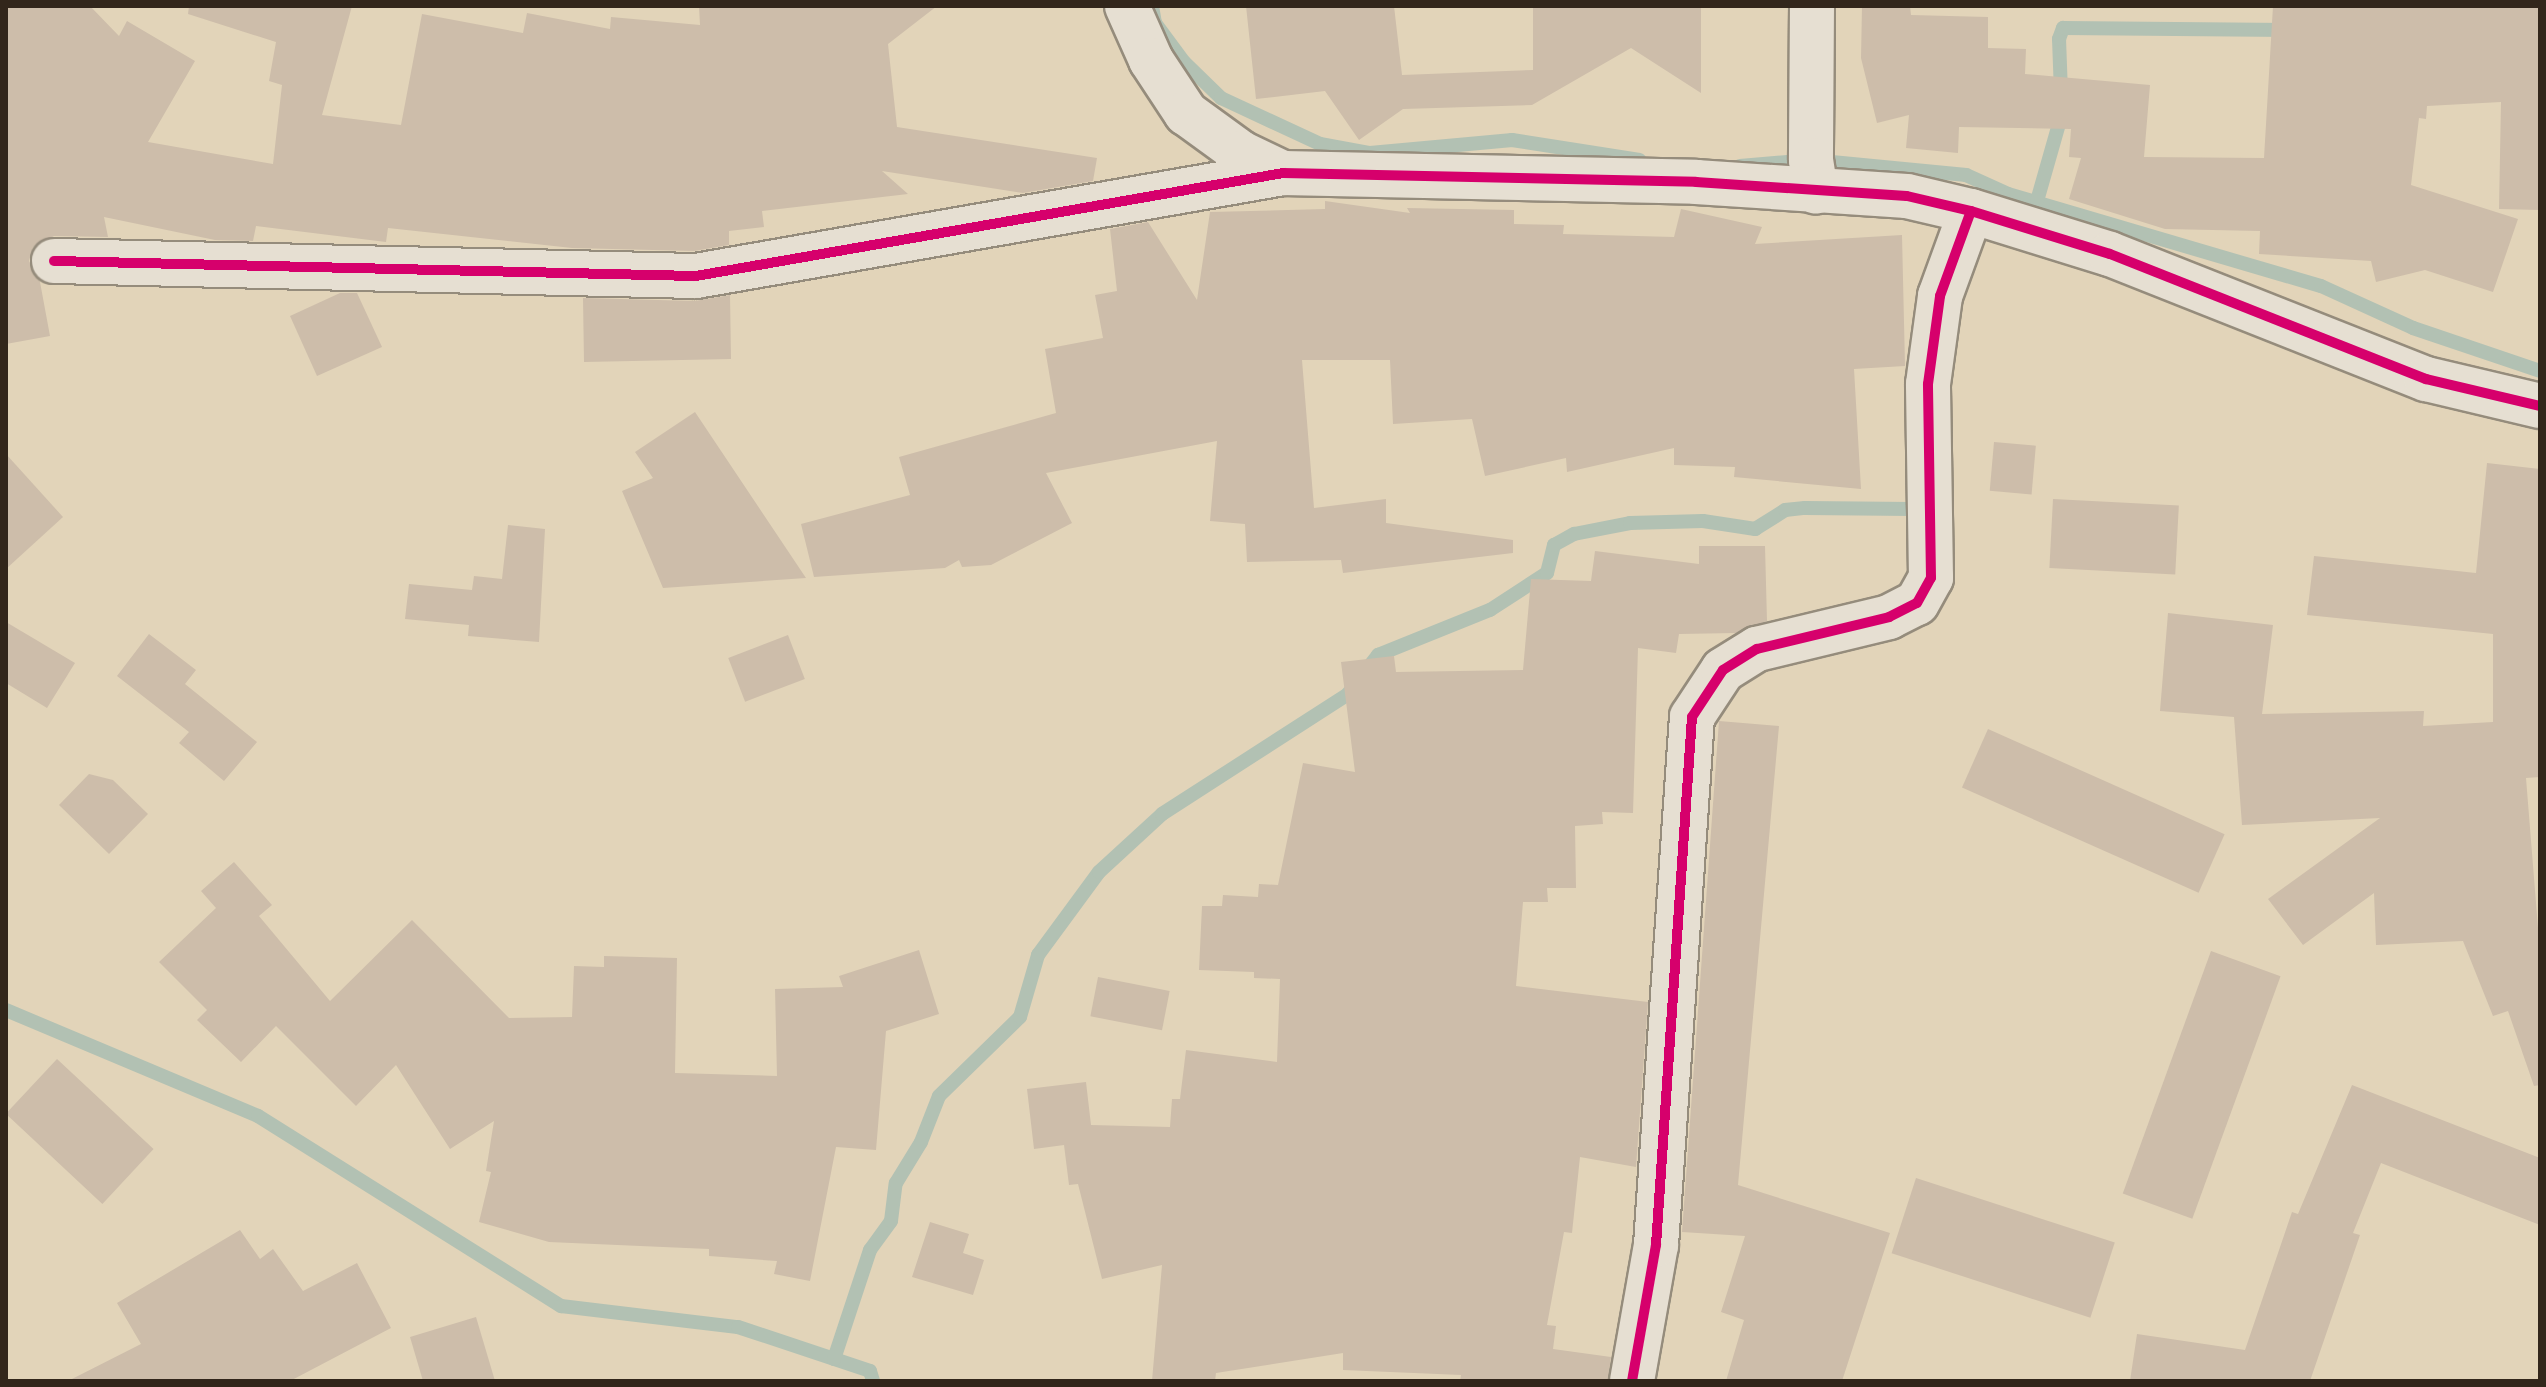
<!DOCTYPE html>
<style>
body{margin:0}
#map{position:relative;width:2546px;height:1387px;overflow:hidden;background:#e2d4b9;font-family:Alegreya,serif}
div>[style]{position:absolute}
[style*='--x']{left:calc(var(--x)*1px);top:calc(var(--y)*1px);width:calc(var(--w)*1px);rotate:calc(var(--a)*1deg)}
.stream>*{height:14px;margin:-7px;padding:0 7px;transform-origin:7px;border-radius:7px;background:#b2c1b3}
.building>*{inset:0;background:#cdbdaa;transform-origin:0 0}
.roads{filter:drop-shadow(2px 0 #958c7c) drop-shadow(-2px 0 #958c7c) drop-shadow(0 2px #958c7c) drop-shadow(0 -2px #958c7c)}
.street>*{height:44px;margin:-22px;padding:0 22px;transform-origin:22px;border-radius:22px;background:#e6dfd2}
.cycleway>*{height:10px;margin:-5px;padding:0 5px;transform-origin:5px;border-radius:5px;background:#d6006c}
span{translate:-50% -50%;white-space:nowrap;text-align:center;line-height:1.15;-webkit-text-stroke:7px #f7e6c6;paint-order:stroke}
.frame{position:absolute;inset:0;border:8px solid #32261b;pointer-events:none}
</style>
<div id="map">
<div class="stream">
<div style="--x:1152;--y:6;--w:17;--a:80"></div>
<div style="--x:1155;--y:23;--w:49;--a:53.4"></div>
<div style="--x:1184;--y:62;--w:52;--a:44.2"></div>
<div style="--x:1221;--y:98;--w:109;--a:24.9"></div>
<div style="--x:1320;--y:144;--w:51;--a:10.2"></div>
<div style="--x:1370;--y:153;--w:143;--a:-5.2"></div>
<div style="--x:1512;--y:140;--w:129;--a:8.9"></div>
<div style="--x:2061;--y:93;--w:54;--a:-92.1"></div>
<div style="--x:2059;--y:39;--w:12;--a:-70"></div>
<div style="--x:2063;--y:28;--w:225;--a:0.5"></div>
<div style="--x:1740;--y:166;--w:71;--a:-4.8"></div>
<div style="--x:1811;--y:160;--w:156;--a:5.5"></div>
<div style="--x:1966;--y:175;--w:46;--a:24.3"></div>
<div style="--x:2008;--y:194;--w:326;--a:16.4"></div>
<div style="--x:2321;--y:286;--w:101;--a:24.5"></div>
<div style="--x:2413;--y:328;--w:134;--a:18.7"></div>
<div style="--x:2037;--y:201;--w:91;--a:-74.1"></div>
<div style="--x:6;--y:1010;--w:273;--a:22.8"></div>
<div style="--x:258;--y:1116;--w:358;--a:32.1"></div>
<div style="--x:561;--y:1306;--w:178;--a:6.8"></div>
<div style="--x:738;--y:1327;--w:139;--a:18.4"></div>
<div style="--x:870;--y:1371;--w:10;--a:73"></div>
<div style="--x:834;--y:1359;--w:115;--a:-71.7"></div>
<div style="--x:870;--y:1250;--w:36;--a:-54"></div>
<div style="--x:891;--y:1221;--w:38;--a:-83"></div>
<div style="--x:896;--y:1183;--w:48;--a:-58.6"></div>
<div style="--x:921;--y:1142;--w:49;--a:-68.6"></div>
<div style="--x:939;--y:1096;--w:113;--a:-44.3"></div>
<div style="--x:1020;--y:1017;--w:65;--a:-73.8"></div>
<div style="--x:1038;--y:955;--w:103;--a:-53.7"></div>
<div style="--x:1099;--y:872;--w:86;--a:-42.6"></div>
<div style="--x:1162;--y:814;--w:220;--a:-32.8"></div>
<div style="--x:1347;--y:695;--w:51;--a:-52.2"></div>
<div style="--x:1378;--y:655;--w:121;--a:-21.9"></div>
<div style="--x:1490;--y:610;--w:68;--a:-33"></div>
<div style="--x:1547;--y:573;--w:29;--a:-76"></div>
<div style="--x:1554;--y:545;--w:23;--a:-29"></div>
<div style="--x:1574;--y:534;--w:57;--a:-11.1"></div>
<div style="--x:1630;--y:523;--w:73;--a:-1.6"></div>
<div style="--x:1703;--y:521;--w:53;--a:8.7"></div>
<div style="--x:1755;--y:529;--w:36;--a:-32"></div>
<div style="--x:1785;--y:510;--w:20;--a:-6"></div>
<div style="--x:1805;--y:508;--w:107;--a:0.5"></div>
</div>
<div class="building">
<div style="clip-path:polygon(6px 6px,90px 6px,119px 36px,127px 21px,195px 61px,148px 142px,273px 164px,282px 85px,269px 81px,276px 42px,188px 14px,189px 6px,352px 6px,322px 115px,401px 125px,422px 14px,523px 33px,527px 13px,610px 29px,611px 17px,700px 25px,699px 6px,937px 6px,888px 44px,897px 127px,1097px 158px,1093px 181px,1023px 193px,882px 171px,908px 194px,762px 211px,764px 227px,729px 231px,729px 245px,694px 251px,572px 248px,388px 228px,386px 242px,256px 226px,253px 241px,215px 240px,104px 217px,108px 237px,54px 236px,33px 247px,29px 261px,40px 282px,50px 336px,6px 344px)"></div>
<div style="clip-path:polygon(1246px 6px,1394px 6px,1402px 75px,1533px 70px,1533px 6px,1701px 6px,1701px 93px,1631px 48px,1532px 105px,1403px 109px,1359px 140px,1325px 91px,1256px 99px)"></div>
<div style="clip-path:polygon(1862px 6px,1910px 6px,1911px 15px,1988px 17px,1988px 48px,2026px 49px,2025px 74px,2150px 85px,2144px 157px,2264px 158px,2273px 6px,2540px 6px,2540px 210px,2499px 209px,2501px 102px,2427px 106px,2426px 119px,2419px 118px,2411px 185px,2518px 219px,2493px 292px,2425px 270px,2376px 282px,2371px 261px,2259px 254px,2260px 231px,2165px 229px,2069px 199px,2081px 158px,2069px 157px,2071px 129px,1959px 127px,1958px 153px,1906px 148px,1909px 115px,1877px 123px,1861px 58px)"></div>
<div style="clip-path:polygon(1325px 201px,1410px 213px,1407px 208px,1514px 210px,1514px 224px,1564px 225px,1563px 234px,1674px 237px,1681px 209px,1762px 227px,1755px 244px,1902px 235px,1905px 366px,1854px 369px,1861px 489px,1734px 477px,1735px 467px,1674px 465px,1674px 448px,1567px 472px,1566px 458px,1485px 476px,1472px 419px,1393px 424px,1390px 360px,1302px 360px,1314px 508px,1386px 499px,1386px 523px,1513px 540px,1513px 553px,1343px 573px,1341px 560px,1247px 562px,1245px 524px,1210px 521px,1217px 441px,1046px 473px,1072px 523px,991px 565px,962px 567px,959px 560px,945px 568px,814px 577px,801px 524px,910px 495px,899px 457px,1056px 413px,1045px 349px,1103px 338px,1095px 295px,1117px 291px,1110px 229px,1148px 222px,1197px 300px,1210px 212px,1325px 209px)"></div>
<div style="clip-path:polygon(340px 293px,357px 293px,382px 347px,317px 376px,290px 316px)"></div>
<div style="clip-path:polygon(730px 295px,731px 359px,584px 362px,583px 298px,695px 301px)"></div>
<div style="clip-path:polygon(695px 412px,806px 578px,663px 588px,622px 491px,653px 478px,635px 452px)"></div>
<div style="left:1994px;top:442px;width:42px;height:49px;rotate:5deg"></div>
<div style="clip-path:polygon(6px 454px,63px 517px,6px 569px)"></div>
<div style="clip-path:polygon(2487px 463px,2540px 469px,2540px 777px,2526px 778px,2540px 953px,2540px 1085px,2534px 1086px,2508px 1011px,2493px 1016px,2463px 941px,2376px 945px,2374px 893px,2303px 945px,2268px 899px,2380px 818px,2242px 825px,2234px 717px,2160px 711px,2168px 613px,2273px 625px,2262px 714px,2424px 711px,2423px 726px,2493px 722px,2493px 634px,2307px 615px,2314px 556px,2476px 573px)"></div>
<div style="left:2053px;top:499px;width:126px;height:69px;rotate:3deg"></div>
<div style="clip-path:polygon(508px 525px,545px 529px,539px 642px,468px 636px,469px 625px,405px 619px,409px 584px,472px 590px,474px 576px,502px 579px)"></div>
<div style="clip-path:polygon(1699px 546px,1765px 546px,1767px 621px,1736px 633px,1679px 634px,1676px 653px,1638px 648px,1633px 813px,1602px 812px,1603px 824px,1575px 826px,1576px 888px,1547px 888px,1548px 902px,1523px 902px,1516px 986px,1648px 1002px,1636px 1167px,1580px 1157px,1572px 1233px,1564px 1232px,1547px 1325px,1556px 1326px,1553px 1349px,1611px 1357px,1608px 1381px,1460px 1381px,1461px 1375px,1343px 1370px,1343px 1353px,1216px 1373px,1215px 1381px,1152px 1381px,1162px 1265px,1102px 1279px,1078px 1184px,1069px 1185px,1064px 1145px,1034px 1149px,1027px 1089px,1086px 1082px,1091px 1125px,1170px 1127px,1172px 1099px,1180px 1099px,1186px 1050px,1277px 1062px,1280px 979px,1254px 978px,1254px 972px,1199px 970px,1202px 906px,1222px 906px,1223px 895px,1258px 897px,1259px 884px,1278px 885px,1303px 763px,1355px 772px,1341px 662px,1394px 656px,1396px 672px,1523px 670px,1531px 579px,1591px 581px,1595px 551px,1699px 564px)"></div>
<div style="clip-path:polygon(6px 622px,75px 663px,47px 708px,6px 683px)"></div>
<div style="clip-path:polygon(149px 634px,196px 670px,185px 684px,257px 742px,224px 781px,179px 743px,189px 732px,117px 676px)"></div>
<div style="left:788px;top:635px;width:47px;height:64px;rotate:69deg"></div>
<div style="clip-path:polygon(1719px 721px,1779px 726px,1738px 1185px,1890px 1233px,1842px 1381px,1726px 1381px,1744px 1320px,1721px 1312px,1745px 1236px,1682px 1232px)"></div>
<div style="left:1988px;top:729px;width:259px;height:64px;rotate:24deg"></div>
<div style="clip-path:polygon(89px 774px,113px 780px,148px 814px,109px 854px,59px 805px)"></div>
<div style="clip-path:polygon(234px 862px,272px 905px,259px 916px,330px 1001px,412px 920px,509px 1018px,572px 1017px,574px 966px,604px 967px,604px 956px,677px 958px,675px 1073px,777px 1076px,775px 989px,843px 987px,839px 976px,919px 950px,939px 1014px,886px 1031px,876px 1150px,836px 1147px,810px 1281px,774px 1274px,777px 1261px,709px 1256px,709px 1249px,549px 1242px,479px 1222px,491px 1172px,486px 1171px,494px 1121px,450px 1149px,396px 1065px,356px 1106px,276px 1026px,241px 1062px,197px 1020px,207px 1010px,159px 962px,216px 908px,201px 891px)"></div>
<div style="left:2211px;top:951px;width:74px;height:258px;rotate:20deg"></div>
<div style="left:1098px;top:977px;width:73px;height:40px;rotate:11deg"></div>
<div style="left:57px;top:1059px;width:132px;height:75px;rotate:43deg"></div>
<div style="clip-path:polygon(2352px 1085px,2540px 1158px,2540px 1225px,2381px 1163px,2353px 1233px,2360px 1235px,2310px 1381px,2130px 1381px,2137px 1334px,2245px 1350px,2292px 1212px,2298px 1214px)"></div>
<div style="left:1916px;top:1178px;width:209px;height:79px;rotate:18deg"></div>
<div style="clip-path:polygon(930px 1222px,969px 1234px,963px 1253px,984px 1260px,973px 1295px,912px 1277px)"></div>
<div style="clip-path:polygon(240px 1230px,260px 1259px,273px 1249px,303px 1291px,357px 1263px,391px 1328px,290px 1381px,68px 1381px,141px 1344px,117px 1303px)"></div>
<div style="clip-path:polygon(476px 1317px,495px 1381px,423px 1381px,410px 1337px)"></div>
</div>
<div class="roads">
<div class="street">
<div style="--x:1127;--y:6;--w:59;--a:66"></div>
<div style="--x:1151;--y:60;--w:64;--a:56.6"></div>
<div style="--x:1186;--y:113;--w:68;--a:36"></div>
<div style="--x:1241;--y:153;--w:47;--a:25.5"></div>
<div style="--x:1812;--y:6;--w:154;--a:90.4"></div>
<div style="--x:1811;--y:160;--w:32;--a:81"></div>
<div style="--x:54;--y:261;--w:642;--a:1.34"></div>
<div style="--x:696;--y:276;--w:596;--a:-9.95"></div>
<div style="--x:1283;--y:173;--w:413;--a:1.2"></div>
<div style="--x:1696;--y:182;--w:211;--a:3.8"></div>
<div style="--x:1907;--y:196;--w:66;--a:13.2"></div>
<div style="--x:1971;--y:211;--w:145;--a:17.2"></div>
<div style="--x:2110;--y:254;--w:340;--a:21.6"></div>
<div style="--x:2426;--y:379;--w:117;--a:13.3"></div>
<div style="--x:1632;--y:1381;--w:138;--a:-80"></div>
<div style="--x:1656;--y:1245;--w:529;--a:-86.1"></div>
<div style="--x:1692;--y:717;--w:56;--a:-56.6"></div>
<div style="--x:1723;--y:670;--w:40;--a:-32"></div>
<div style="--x:1757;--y:649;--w:136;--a:-13.6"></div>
<div style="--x:1889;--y:617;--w:31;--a:-27"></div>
<div style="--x:1917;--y:603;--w:29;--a:-61"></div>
<div style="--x:1931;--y:578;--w:194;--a:-90.9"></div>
<div style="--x:1928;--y:384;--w:89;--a:-82.2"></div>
<div style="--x:1940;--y:296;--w:90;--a:-70"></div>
</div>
</div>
<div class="cycleway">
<div style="--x:54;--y:261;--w:642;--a:1.34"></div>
<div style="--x:696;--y:276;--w:596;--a:-9.95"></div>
<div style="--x:1283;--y:173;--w:413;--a:1.2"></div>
<div style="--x:1696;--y:182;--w:211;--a:3.8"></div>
<div style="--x:1907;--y:196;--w:66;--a:13.2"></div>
<div style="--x:1971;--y:211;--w:145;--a:17.2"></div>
<div style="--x:2110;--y:254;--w:340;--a:21.6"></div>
<div style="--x:2426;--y:379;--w:117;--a:13.3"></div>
<div style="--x:1632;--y:1381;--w:138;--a:-80"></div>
<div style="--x:1656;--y:1245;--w:529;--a:-86.1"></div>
<div style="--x:1692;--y:717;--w:56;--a:-56.6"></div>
<div style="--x:1723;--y:670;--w:40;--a:-32"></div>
<div style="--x:1757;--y:649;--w:136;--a:-13.6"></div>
<div style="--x:1889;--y:617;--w:31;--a:-27"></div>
<div style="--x:1917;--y:603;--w:29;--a:-61"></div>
<div style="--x:1931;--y:578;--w:194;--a:-90.9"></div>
<div style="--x:1928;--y:384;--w:89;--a:-82.2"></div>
<div style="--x:1940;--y:296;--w:90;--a:-70"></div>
</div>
<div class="frame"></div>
</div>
